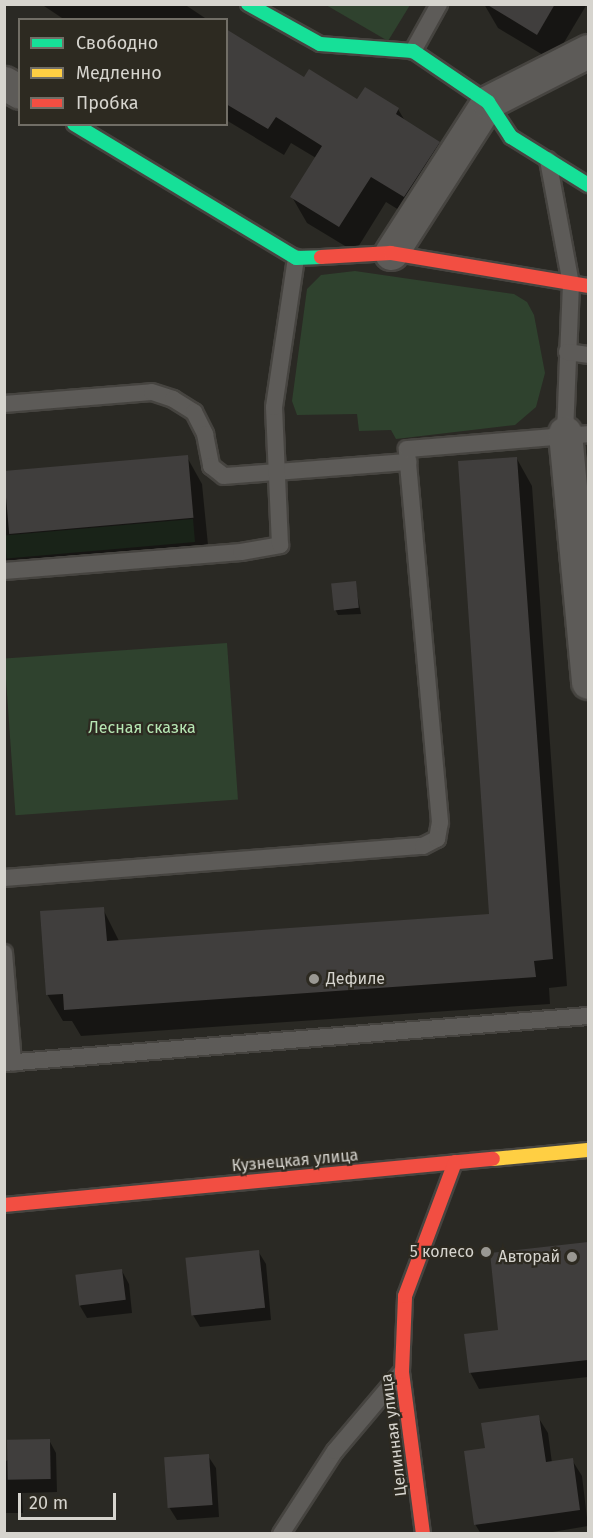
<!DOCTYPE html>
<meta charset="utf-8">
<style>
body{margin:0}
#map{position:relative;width:593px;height:1538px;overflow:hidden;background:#2a2924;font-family:"Fira Sans",sans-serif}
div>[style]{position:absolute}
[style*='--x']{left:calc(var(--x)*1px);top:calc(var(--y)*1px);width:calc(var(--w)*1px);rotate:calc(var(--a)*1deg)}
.green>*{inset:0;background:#2f422e;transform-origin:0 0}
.shadow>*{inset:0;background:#0007}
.building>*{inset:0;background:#403e3d;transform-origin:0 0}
.roads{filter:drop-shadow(2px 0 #464440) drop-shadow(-2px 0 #464440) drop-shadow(0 2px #464440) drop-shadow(0 -2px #464440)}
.lane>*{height:16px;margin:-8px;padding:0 8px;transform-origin:8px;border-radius:8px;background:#5d5b58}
.street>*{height:33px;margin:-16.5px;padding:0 16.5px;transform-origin:16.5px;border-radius:16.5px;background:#5d5b58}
.fast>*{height:14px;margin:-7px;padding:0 7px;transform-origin:7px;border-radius:7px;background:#16e098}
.slow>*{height:14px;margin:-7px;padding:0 7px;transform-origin:7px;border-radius:7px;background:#ffcf43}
.jam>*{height:14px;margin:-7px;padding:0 7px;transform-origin:7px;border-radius:7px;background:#f24e42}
.dots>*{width:16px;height:16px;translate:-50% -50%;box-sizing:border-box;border:3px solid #2d2a21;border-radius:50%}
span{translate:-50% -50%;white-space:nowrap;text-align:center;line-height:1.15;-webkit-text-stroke:4.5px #2d2a21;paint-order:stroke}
.park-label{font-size:16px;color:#b7e7b4}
.poi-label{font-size:16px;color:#d6d4ce}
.left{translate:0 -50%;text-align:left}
.right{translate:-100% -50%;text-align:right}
.street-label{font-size:16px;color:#d6d4ce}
.frame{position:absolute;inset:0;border:6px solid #d6d4ce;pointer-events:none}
.legend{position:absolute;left:18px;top:18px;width:210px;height:108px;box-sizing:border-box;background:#2d2a21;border:2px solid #716e66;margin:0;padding:8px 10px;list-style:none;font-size:18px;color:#d6d4ce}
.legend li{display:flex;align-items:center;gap:12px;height:30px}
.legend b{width:30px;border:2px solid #716e66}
.scale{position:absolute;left:18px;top:1493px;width:98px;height:27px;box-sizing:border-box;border:3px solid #d6d4ce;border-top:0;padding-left:8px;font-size:18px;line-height:21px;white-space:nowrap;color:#d6d4ce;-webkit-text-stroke:4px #2d2a21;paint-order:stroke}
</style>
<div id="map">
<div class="green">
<div style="clip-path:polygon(326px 5px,410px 5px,388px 41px)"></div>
<div style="clip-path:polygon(355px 271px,514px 294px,527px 302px,534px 315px,545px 373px,536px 407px,515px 425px,396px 439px,391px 430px,359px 431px,357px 414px,297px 415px,292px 401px,307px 289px,321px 275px)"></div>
<div style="left:193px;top:519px;width:23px;height:189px;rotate:85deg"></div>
<div style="left:227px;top:643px;width:157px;height:223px;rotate:86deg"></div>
</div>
<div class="shadow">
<div style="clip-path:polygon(41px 4px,184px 4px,208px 20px,65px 20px)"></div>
<div style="clip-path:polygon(484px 4px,587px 4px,553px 61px,498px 28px)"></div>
<div style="clip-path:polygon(226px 31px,305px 79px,358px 101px,398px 109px,405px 121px,439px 143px,455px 169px,420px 223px,386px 202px,355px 252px,307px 223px,292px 197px,316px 158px,291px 143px,284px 155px,226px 120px)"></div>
<div style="clip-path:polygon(187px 457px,202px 484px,208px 545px,4px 561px,4px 472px)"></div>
<div style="clip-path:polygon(517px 459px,532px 486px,567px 986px,549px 988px,550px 1004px,81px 1036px,72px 1021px,63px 1021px,47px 994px,103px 909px,119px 941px,491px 915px)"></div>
<div style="clip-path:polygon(355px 583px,361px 614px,338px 615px,335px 609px)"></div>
<div style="clip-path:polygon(588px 1243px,588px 1377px,479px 1389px,470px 1372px,500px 1331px,492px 1255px)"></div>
<div style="clip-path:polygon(258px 1251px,266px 1264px,271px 1320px,200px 1327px,193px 1315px)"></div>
<div style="clip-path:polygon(122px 1271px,129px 1284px,132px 1313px,87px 1318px,80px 1306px)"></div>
<div style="clip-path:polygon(538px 1417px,548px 1433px,552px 1463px,572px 1460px,582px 1476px,588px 1526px,541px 1534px,481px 1534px,475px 1524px,487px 1449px)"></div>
<div style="clip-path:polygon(49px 1440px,56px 1453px,57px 1492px,22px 1493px,23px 1513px,4px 1513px,4px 1462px)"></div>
<div style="clip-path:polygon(208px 1456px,216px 1468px,219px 1517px,177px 1520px,169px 1507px)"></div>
</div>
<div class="building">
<div style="clip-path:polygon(486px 4px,555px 4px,537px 35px)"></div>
<div style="clip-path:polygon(226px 29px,304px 77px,309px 69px,357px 99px,365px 87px,399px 108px,396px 114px,440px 142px,404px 197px,371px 177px,339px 227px,290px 197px,322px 146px,276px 117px,268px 129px,226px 104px)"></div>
<div style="left:188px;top:455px;width:63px;height:185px;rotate:85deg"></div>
<div style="clip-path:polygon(517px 457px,553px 959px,534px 961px,536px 977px,64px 1010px,63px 994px,46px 995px,40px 911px,104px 907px,107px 941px,489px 914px,458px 461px)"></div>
<div style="left:356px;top:581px;width:27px;height:25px;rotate:84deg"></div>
<div style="clip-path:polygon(588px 1242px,588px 1360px,469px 1373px,464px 1334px,498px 1330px,490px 1253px)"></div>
<div style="left:259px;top:1250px;width:58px;height:74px;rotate:84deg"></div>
<div style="left:122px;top:1269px;width:31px;height:47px;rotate:83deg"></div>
<div style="clip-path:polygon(539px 1415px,546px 1462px,573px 1458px,580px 1510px,474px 1525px,464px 1451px,485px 1448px,481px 1423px)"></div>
<div style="left:50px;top:1439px;width:40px;height:43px;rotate:89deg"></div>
<div style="left:209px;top:1454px;width:51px;height:45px;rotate:86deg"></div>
</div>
<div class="roads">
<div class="lane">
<div style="--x:413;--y:51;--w:54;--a:-61"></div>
<div style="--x:548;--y:160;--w:126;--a:79.5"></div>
<div style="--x:571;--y:284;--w:149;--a:92.3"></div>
<div style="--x:567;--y:352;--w:21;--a:8"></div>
<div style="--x:4;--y:404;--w:148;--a:-4.6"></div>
<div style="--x:152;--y:392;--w:22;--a:18"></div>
<div style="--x:173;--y:399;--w:25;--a:32"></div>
<div style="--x:194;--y:412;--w:25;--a:63"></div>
<div style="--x:205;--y:434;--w:33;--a:79"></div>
<div style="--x:211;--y:466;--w:16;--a:38"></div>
<div style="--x:224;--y:476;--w:185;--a:-4.4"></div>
<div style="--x:4;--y:571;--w:238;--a:-4.6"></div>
<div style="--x:241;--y:552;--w:40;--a:-10"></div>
<div style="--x:280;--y:545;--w:138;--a:-92.5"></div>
<div style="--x:274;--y:407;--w:151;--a:-81.6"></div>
<div style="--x:4;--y:878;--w:420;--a:-4.4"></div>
<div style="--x:423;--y:846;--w:16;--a:-27"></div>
<div style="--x:437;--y:839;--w:17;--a:-80"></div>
<div style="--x:440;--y:822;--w:374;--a:-95.1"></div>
<div style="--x:407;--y:449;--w:182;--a:-4.7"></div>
<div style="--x:4;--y:953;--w:110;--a:85.3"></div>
<div style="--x:4;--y:1063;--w:586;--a:-4.6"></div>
<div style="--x:281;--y:1534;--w:99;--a:-57"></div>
<div style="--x:335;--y:1451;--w:102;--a:-49.8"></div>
</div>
<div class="street">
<div style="--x:4;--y:83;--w:18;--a:29"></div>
<div style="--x:391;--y:253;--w:179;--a:-57.3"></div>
<div style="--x:488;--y:102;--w:112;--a:-27"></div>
<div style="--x:565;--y:433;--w:250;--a:84.7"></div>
</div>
<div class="fast">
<div style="--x:248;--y:4;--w:82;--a:29.1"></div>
<div style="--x:320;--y:44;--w:93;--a:4.3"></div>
<div style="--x:413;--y:51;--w:91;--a:34.2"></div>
<div style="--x:488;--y:102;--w:42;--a:56.7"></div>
<div style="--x:511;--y:137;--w:91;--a:31.9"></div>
<div style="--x:74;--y:124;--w:259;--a:31.1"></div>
<div style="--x:296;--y:258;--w:25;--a:-2"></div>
</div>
<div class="slow">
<div style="--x:493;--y:1159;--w:95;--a:-5.4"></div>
</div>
<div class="jam">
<div style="--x:321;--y:257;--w:70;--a:-3.3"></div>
<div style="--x:391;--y:253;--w:200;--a:9.5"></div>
<div style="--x:4;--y:1205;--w:491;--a:-5.4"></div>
<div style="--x:423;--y:1534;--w:163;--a:-97.4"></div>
<div style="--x:402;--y:1372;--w:76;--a:-87.7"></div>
<div style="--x:405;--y:1296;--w:143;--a:-69.5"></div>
</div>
</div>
<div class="dots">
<div style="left:314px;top:979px;background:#9a9892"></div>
<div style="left:486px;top:1252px;background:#9a9892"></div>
<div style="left:572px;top:1257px;background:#9a9892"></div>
</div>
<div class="park-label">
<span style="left:142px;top:728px">Лесная сказка</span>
</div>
<div class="poi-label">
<span class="left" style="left:326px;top:979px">Дефиле</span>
<span class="right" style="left:474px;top:1252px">5 колесо</span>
<span class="right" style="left:560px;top:1257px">Авторай</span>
</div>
<div class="street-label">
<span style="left:295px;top:1161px;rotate:-5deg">Кузнецкая улица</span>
<span style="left:394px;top:1435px;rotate:-97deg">Целинная улица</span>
</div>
<div class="frame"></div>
<ul class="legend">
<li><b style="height:8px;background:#16e098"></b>Свободно</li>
<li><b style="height:8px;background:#ffcf43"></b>Медленно</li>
<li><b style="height:8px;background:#f24e42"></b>Пробка</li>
</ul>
<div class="scale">20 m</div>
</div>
